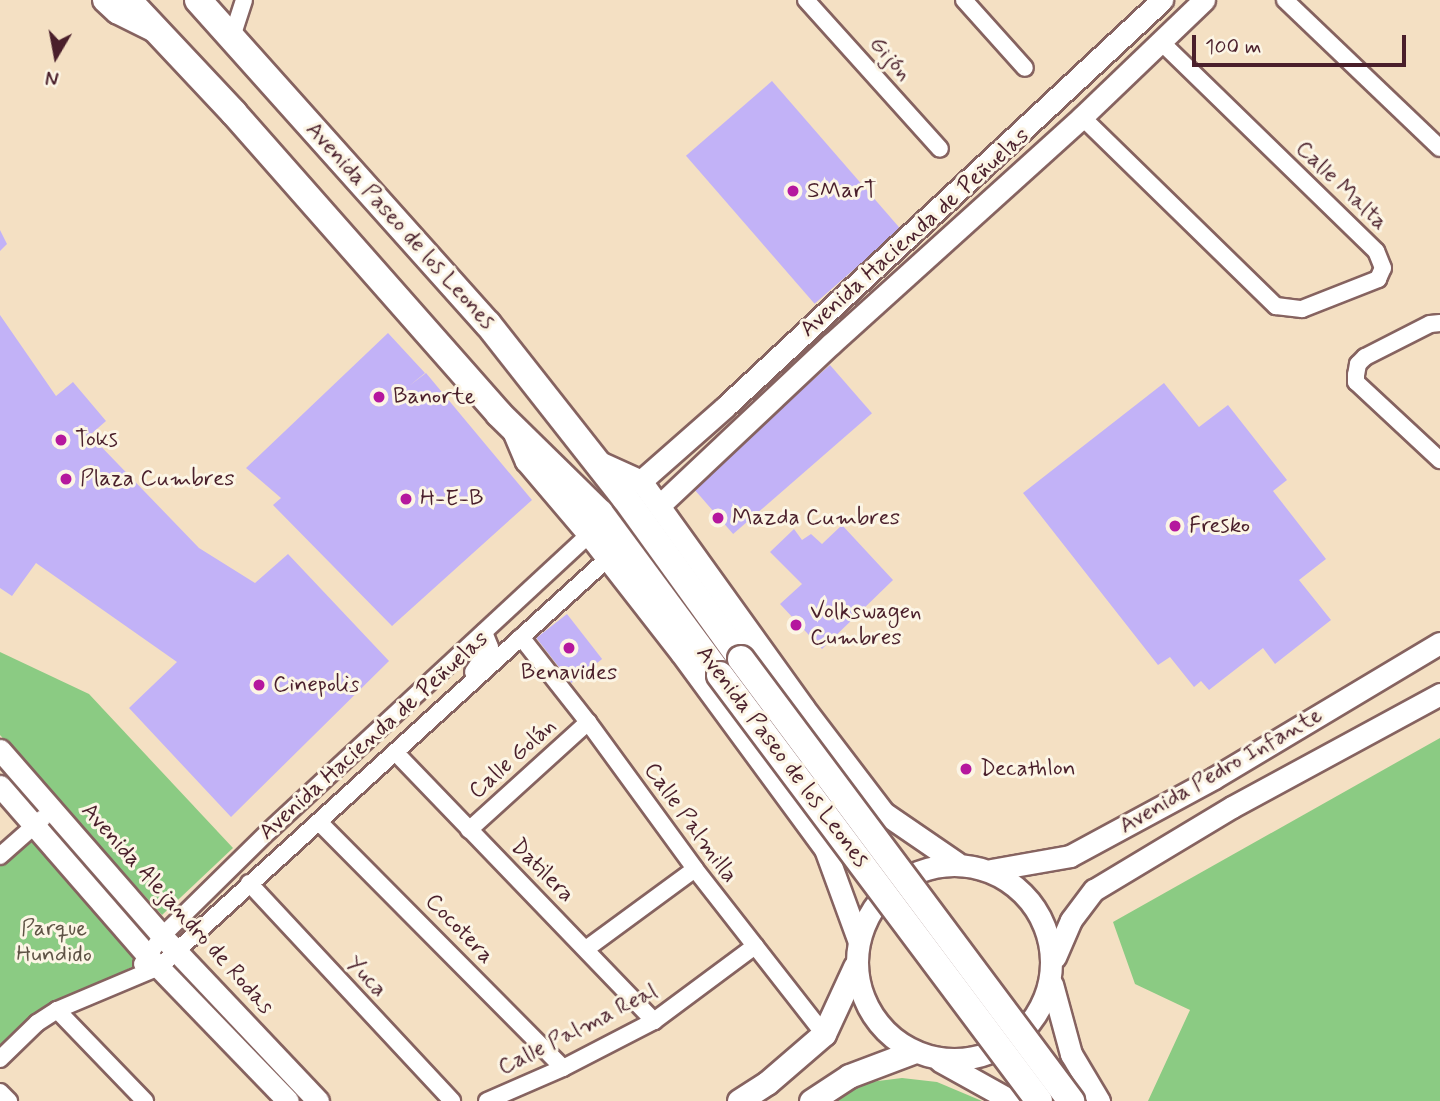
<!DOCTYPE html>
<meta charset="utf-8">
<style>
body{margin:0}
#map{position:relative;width:1440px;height:1101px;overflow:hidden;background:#f4e0c3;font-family:Mynerve,sans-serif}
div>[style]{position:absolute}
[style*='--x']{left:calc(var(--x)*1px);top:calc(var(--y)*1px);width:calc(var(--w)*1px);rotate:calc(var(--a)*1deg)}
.green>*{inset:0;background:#8bcb83}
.building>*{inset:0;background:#c2b2f7;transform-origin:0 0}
.roads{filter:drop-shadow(2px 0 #866360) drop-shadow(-2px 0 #866360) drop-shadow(0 2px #866360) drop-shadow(0 -2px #866360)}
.minor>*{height:16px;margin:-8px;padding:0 8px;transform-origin:8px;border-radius:8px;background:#fff}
.tertiary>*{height:21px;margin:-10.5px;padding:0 10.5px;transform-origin:10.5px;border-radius:10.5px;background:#fff}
.tertiary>.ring{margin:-10.5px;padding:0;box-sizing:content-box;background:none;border:21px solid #fff;border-radius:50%}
.secondary>*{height:23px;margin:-11.5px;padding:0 11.5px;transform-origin:11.5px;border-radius:11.5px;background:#fff}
.primary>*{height:26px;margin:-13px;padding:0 13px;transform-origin:13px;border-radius:13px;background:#fff}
.bridges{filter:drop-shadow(2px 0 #866360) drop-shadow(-2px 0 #866360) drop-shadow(0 2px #866360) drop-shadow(0 -2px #866360)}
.primary-bridge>*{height:26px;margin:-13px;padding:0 13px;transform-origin:13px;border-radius:13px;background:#fff}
.dots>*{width:19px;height:19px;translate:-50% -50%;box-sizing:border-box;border:4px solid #fcf5e5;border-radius:50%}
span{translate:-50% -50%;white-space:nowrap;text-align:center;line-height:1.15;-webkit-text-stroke:6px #fcf5e5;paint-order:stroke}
.street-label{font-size:23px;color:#4a1f2b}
.poi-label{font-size:23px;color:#4a1f2b}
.left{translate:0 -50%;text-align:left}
.park-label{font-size:23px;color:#5e5345}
.north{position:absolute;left:21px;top:21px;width:70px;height:70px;-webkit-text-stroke:5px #fcf5e5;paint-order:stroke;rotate:190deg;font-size:19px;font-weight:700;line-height:28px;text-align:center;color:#4a1f2b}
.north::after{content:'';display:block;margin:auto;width:24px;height:32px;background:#4a1f2b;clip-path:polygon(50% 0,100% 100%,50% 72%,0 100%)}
.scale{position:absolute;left:1192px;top:35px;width:214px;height:32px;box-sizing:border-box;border:4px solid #4a1f2b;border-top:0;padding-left:9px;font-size:21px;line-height:24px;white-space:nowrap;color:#4a1f2b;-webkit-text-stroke:5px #fcf5e5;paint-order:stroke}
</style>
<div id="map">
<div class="green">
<div style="clip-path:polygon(0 652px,89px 694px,233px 848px,162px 915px,0 735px)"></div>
<div style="clip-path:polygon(1440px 738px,1440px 1101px,1148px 1101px,1190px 1010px,1135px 984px,1113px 922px)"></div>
<div style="clip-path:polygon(31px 839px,138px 956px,136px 965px,37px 1013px,0 1050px,0 863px)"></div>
<div style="clip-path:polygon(902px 1078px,937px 1082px,982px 1101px,831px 1101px,862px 1083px)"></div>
</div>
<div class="building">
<div style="left:772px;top:81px;width:196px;height:114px;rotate:49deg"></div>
<div style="clip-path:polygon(0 230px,7px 244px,0 251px)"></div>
<div style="clip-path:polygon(0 315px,56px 396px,73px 382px,106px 421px,90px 435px,199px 548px,255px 583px,288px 554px,389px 661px,231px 817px,129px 708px,177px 662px,36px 563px,12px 596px,0 588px)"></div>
<div style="clip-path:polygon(388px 333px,425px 373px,409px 386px,426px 373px,532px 500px,392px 626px,273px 505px,281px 498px,246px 468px)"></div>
<div style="left:830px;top:365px;width:64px;height:184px;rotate:49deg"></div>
<div style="clip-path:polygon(1164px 383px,1199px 427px,1228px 405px,1287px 480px,1273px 491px,1326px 559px,1299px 580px,1331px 620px,1275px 664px,1263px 648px,1209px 690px,1201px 681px,1194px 687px,1170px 657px,1158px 665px,1023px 493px)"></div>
<div style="clip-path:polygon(842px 525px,893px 580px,822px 649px,780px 604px,802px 584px,770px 552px,794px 529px,802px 540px,811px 534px,822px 544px)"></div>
<div style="left:567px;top:614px;width:57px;height:39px;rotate:52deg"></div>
</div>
<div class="roads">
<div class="minor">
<div style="--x:806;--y:0;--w:200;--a:48"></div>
<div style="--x:964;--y:0;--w:91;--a:48.1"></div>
<div style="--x:1285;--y:0;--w:214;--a:43.7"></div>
<div style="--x:232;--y:37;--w:39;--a:-72"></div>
<div style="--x:1082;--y:117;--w:271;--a:44.3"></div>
<div style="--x:1276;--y:306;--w:26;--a:7"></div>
<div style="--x:1302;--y:309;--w:82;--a:-21.5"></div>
<div style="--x:1378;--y:279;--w:12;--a:-66"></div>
<div style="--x:1383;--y:268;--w:18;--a:-112"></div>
<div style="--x:1376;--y:251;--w:300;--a:-135.8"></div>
<div style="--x:1440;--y:323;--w:10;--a:174"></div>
<div style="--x:1430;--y:324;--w:73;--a:153.1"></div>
<div style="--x:1365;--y:357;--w:10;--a:135"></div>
<div style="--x:1358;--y:364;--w:11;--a:100"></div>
<div style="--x:1356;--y:375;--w:7;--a:90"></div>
<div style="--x:1356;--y:382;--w:115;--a:42.9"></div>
<div style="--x:521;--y:637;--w:108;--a:51.8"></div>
<div style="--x:588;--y:722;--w:182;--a:53.9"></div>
<div style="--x:695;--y:869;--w:209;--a:52"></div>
<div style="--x:473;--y:672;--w:30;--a:-56"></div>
<div style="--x:490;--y:647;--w:16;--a:-112"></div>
<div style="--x:397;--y:754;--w:371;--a:46.1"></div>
<div style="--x:320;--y:823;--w:345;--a:45.2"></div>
<div style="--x:469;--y:830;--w:161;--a:-42.2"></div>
<div style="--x:0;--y:856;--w:57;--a:-41.5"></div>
<div style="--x:249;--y:883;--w:298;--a:47"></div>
<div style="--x:586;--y:949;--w:135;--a:-36.3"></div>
<div style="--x:142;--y:964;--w:34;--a:-54"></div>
<div style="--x:162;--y:936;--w:151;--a:-44.5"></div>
<div style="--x:270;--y:830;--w:434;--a:-42.8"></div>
<div style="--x:57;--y:1010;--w:127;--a:46"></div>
<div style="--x:0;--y:1059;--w:52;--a:-44.2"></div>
<div style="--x:37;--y:1023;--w:24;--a:-33"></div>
<div style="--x:57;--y:1010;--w:111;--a:-22.9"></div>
<div style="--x:159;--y:967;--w:606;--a:-42.32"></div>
<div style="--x:0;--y:1092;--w:13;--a:45"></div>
<div style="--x:487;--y:1101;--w:83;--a:-23.5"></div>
<div style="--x:563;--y:1068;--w:102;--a:-27.3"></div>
<div style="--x:654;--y:1021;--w:126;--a:-36.6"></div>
</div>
<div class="tertiary">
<div style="--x:103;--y:0;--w:18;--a:43"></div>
<div style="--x:116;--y:12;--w:40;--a:26.6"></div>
<div style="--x:513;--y:431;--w:33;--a:67"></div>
<div style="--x:526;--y:461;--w:97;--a:49.6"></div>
<div style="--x:589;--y:535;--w:150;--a:52.1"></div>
<div style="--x:681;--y:653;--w:243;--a:53.7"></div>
<div style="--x:825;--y:849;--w:96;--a:69.9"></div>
<div style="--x:595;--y:460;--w:51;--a:24.5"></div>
<div style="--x:641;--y:481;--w:279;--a:54.3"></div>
<div style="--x:804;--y:708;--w:132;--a:52.7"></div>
<div style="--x:884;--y:813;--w:88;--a:34.4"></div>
<div style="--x:641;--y:481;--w:113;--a:-41.4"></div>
<div style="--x:726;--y:406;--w:596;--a:-42.96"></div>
<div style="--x:660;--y:505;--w:235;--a:-43.3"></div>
<div style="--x:831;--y:344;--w:338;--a:-42.1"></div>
<div style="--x:1082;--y:117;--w:169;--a:-43.8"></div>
<div style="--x:0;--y:750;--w:247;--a:48.9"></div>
<div style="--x:162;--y:936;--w:227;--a:46.6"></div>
<div style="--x:0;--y:786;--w:223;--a:49"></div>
<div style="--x:146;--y:954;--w:204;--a:46"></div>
<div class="ring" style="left:857px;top:865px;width:173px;height:173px"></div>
<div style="--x:991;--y:870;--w:80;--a:-10"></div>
<div style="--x:1070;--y:856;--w:164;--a:-28.4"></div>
<div style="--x:1214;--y:778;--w:263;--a:-30.9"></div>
<div style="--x:1055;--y:957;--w:40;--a:-66.6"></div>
<div style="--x:1071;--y:920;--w:38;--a:-53"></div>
<div style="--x:1094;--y:890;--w:161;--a:-31"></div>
<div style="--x:1232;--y:807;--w:237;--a:-28.5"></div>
<div style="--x:1052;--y:984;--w:73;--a:74.8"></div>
<div style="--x:1071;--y:1054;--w:55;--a:59.2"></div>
<div style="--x:940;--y:1061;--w:82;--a:29.1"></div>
</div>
<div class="secondary">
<div style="--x:739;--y:1101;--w:33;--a:-33"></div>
<div style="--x:767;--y:1083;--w:75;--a:-40.7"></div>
<div style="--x:824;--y:1034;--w:74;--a:-65.2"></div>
<div style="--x:811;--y:1101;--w:45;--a:-33.3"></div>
<div style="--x:849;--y:1076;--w:68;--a:-20.6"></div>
</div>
<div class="primary">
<div style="--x:128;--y:0;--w:155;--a:46.8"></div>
<div style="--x:234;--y:113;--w:401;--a:48.6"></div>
<div style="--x:499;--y:414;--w:141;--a:44.4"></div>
<div style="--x:600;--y:513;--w:202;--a:53.5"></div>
<div style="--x:198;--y:0;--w:435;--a:48.2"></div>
<div style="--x:488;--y:324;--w:221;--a:51.8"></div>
<div style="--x:625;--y:498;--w:198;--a:54.2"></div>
</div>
</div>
<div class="bridges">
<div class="primary-bridge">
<div style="--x:741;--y:659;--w:552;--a:53.25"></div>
<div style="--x:720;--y:675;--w:532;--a:53.17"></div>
</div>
</div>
<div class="dots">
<div style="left:793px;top:191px;background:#b5179e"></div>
<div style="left:379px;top:397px;background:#b5179e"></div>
<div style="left:61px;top:440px;background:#b5179e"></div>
<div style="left:66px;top:479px;background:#b5179e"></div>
<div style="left:406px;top:499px;background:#b5179e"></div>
<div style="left:718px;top:518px;background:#b5179e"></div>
<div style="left:1175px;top:526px;background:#b5179e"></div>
<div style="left:796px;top:625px;background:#b5179e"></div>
<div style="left:569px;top:648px;background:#b5179e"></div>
<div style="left:259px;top:685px;background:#b5179e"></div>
<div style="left:966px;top:769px;background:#b5179e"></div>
</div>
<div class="street-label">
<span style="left:890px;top:59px;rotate:48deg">Gijón</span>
<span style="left:1341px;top:186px;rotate:44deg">Calle Malta</span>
<span style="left:400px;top:226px;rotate:48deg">Avenida Paseo de los Leones</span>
<span style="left:915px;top:233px;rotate:-42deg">Avenida Hacienda de Peñuelas</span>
<span style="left:374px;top:736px;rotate:-42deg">Avenida Hacienda de Peñuelas</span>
<span style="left:782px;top:757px;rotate:53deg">Avenida Paseo de los Leones</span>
<span style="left:513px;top:759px;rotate:-42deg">Calle Golán</span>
<span style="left:1221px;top:771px;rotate:-30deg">Avenida Pedro Infante</span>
<span style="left:690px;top:823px;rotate:54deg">Calle Palmilla</span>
<span style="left:542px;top:871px;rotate:45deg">Datilera</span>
<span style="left:177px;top:909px;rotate:48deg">Avenida Alejandro de Rodas</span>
<span style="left:459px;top:929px;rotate:46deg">Cocotera</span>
<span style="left:366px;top:977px;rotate:46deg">Yuca</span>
<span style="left:578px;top:1030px;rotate:-27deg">Calle Palma Real</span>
</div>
<div class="poi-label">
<span class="left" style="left:807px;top:191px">SMarT</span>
<span class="left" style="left:393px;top:397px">Banorte</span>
<span class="left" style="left:75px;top:440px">Toks</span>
<span class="left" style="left:80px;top:479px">Plaza Cumbres</span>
<span class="left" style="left:420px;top:499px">H-E-B</span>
<span class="left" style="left:732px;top:518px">Mazda Cumbres</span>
<span class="left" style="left:1189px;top:526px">Fresko</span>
<span class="left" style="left:810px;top:625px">Volkswagen<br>Cumbres</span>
<span style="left:569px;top:673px">Benavides</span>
<span class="left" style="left:273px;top:685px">Cinepolis</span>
<span class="left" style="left:980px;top:769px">Decathlon</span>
</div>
<div class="park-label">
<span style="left:54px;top:942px">Parque<br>Hundido</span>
</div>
<div class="north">N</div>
<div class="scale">100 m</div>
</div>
